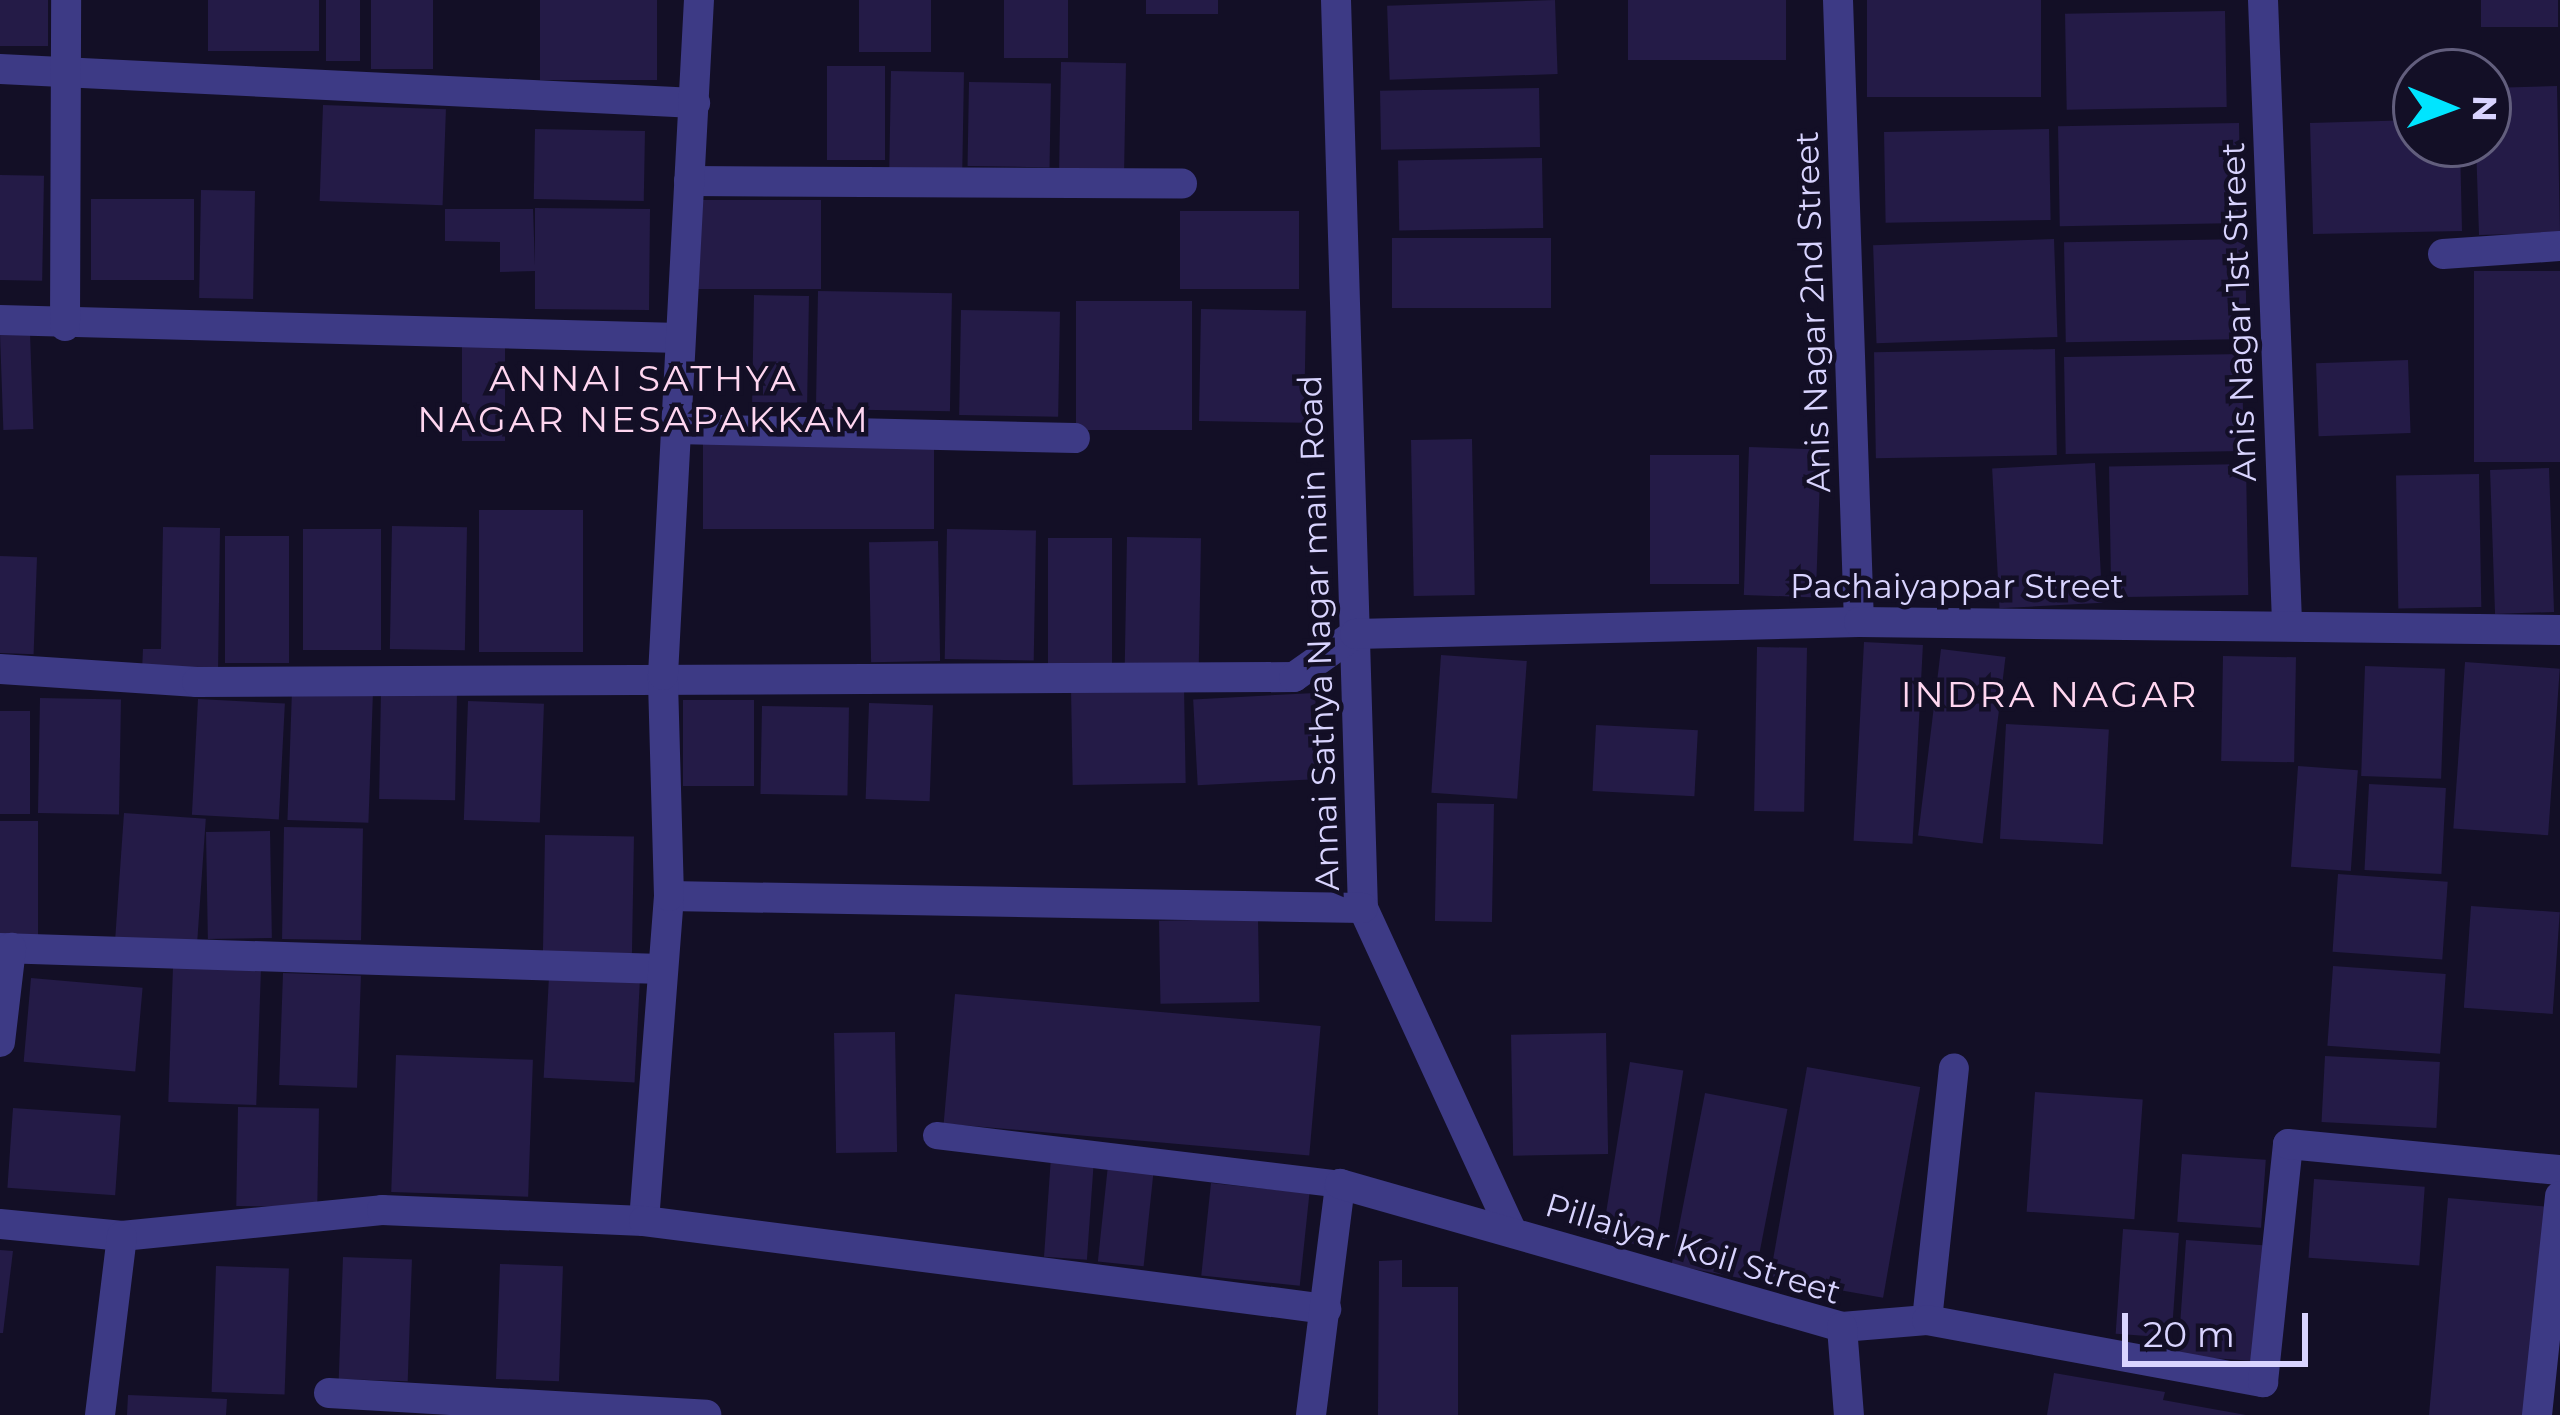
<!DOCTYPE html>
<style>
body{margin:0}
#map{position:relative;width:2560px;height:1415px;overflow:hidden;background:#130f26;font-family:Montserrat,sans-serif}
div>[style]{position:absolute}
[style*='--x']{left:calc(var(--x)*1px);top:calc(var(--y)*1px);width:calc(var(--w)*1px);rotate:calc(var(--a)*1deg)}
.building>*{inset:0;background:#241b47;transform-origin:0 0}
.service>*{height:27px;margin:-13.5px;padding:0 13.5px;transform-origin:13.5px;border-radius:13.5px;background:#3d3a85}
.minor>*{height:30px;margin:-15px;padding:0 15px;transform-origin:15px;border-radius:15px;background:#3d3a85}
span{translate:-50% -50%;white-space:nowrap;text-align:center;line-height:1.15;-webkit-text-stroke:9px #130f26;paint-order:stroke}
.street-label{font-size:33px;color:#d9d4ff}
.neighbourhood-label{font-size:36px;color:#ffd6f0;letter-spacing:3px}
.north{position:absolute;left:2392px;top:48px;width:120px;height:120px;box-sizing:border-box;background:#130f26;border:3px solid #625e7d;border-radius:50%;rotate:91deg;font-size:33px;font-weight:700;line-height:48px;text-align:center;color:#d9d4ff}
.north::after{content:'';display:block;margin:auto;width:42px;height:54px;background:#00e5ff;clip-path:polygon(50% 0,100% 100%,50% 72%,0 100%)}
.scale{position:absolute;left:2122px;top:1313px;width:186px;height:54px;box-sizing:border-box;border:6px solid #d9d4ff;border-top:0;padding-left:15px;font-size:36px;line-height:42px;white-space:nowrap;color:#d9d4ff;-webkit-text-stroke:9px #130f26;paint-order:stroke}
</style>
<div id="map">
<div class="building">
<div style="left:0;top:0;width:48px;height:46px"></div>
<div style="left:208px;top:0;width:111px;height:51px"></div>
<div style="left:326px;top:0;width:34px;height:61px"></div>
<div style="left:371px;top:0;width:62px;height:69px"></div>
<div style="left:540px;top:0;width:117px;height:80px"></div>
<div style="left:859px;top:0;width:72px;height:52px"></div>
<div style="left:1004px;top:0;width:64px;height:58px"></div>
<div style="left:1146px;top:0;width:72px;height:14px"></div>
<div style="left:1555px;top:0;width:74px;height:168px;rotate:88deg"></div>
<div style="left:1628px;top:0;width:158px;height:60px"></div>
<div style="left:1867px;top:0;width:174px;height:97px"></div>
<div style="left:2481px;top:0;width:77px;height:27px"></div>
<div style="left:2225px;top:11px;width:96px;height:160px;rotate:89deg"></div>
<div style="left:1061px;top:62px;width:65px;height:106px;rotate:1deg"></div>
<div style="left:827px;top:66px;width:58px;height:94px"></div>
<div style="left:891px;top:71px;width:73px;height:99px;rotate:1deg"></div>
<div style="left:969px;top:82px;width:82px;height:84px;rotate:1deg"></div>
<div style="clip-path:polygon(2557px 86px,2560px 233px,2479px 235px,2476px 144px,2488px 144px,2488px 88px)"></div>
<div style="left:1539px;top:88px;width:59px;height:159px;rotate:89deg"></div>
<div style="left:323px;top:105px;width:123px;height:96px;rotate:2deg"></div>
<div style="clip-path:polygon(2416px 120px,2416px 144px,2460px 144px,2462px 231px,2313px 234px,2310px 123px)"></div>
<div style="left:2239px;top:123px;width:100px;height:181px;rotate:89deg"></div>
<div style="left:535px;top:129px;width:110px;height:70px;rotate:1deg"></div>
<div style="left:2049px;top:129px;width:91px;height:165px;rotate:89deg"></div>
<div style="left:1542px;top:158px;width:70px;height:144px;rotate:89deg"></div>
<div style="left:0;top:175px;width:44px;height:105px;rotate:1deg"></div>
<div style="left:201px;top:190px;width:54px;height:108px;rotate:1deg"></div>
<div style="left:91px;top:199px;width:103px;height:81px"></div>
<div style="left:697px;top:200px;width:124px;height:89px"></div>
<div style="clip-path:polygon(535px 208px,650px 209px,649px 310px,535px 309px,535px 271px,500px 272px,500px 242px,445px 241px,445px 209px,533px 209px,535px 266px)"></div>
<div style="left:1180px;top:211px;width:119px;height:78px"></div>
<div style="left:1551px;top:238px;width:70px;height:159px;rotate:90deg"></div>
<div style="left:2054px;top:239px;width:98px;height:181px;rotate:88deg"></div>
<div style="left:2245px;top:239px;width:100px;height:181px;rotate:89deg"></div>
<div style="left:2560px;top:271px;width:191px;height:86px;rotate:90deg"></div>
<div style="left:818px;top:291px;width:134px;height:118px;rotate:1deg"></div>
<div style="left:754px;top:295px;width:55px;height:107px;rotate:1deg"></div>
<div style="left:1076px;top:301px;width:116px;height:129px"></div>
<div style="left:1201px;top:309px;width:105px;height:112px;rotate:1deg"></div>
<div style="left:961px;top:310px;width:99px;height:105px;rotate:1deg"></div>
<div style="left:30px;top:333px;width:96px;height:30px;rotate:88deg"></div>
<div style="left:462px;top:337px;width:43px;height:104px"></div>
<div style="left:2055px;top:349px;width:106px;height:181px;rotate:89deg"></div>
<div style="left:2242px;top:354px;width:97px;height:178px;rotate:89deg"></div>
<div style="left:2408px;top:360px;width:73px;height:92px;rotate:88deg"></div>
<div style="left:703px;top:439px;width:231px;height:90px"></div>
<div style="left:1472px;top:439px;width:156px;height:61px;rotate:89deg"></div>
<div style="left:1749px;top:447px;width:72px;height:148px;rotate:2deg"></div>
<div style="left:1650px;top:455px;width:89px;height:129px"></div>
<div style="left:2095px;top:463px;width:140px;height:103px;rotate:87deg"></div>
<div style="left:2246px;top:464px;width:131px;height:137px;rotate:89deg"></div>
<div style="left:2549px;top:468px;width:144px;height:59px;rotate:88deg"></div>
<div style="left:2479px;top:474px;width:133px;height:83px;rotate:89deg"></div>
<div style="left:479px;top:510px;width:104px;height:142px"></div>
<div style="left:392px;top:526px;width:75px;height:123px;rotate:1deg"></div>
<div style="clip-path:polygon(163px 527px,220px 528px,218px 673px,142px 671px,143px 649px,161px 649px)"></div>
<div style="left:303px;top:529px;width:78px;height:121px"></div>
<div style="left:947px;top:529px;width:89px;height:130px;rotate:1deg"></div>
<div style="left:225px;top:536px;width:64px;height:127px"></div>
<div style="left:1127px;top:537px;width:74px;height:126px;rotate:1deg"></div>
<div style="left:1048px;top:538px;width:64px;height:132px"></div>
<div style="left:938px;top:541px;width:120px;height:69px;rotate:89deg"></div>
<div style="left:0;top:556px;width:37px;height:97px;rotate:2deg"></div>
<div style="left:1864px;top:642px;width:59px;height:199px;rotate:3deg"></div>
<div style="left:1757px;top:647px;width:50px;height:164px;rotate:1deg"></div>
<div style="left:1941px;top:649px;width:65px;height:188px;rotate:7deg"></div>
<div style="left:1441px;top:655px;width:86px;height:138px;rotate:4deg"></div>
<div style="left:2223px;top:656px;width:73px;height:105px;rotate:1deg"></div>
<div style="left:2465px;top:662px;width:95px;height:167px;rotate:4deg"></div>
<div style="left:2365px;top:666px;width:80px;height:110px;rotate:2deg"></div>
<div style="left:1184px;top:687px;width:96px;height:113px;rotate:89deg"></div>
<div style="left:292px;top:690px;width:81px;height:130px;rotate:2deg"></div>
<div style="left:381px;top:691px;width:76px;height:108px;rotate:1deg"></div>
<div style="left:1315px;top:693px;width:86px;height:122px;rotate:87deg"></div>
<div style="left:40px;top:698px;width:81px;height:115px;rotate:1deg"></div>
<div style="left:198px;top:699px;width:87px;height:116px;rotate:3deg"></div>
<div style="left:683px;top:700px;width:71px;height:86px"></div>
<div style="left:468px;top:701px;width:76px;height:119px;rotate:2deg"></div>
<div style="left:869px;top:703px;width:64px;height:96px;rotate:2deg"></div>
<div style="left:762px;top:706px;width:87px;height:88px;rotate:1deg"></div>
<div style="left:0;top:711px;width:30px;height:103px"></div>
<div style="left:2006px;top:724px;width:103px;height:115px;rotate:3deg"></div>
<div style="left:1596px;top:725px;width:102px;height:66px;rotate:3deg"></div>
<div style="left:2298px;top:766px;width:60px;height:101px;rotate:4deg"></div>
<div style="left:2369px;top:784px;width:77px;height:86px;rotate:3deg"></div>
<div style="left:1437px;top:803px;width:57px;height:118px;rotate:1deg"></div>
<div style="left:124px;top:813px;width:82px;height:134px;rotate:4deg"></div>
<div style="left:0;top:821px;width:38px;height:114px"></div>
<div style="left:284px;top:827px;width:79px;height:112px;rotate:1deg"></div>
<div style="left:270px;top:831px;width:107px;height:64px;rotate:89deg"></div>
<div style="left:545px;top:835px;width:89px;height:124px;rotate:1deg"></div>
<div style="left:2338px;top:874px;width:110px;height:78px;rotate:4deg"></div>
<div style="left:2471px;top:906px;width:89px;height:102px;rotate:4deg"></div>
<div style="left:1258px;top:919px;width:83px;height:99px;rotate:89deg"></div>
<div style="left:2333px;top:966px;width:113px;height:80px;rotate:4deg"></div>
<div style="left:173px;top:967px;width:88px;height:135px;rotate:2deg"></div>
<div style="left:283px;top:973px;width:78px;height:112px;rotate:2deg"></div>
<div style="left:549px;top:976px;width:91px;height:102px;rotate:3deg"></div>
<div style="left:31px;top:978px;width:112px;height:84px;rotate:5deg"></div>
<div style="left:955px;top:994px;width:367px;height:130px;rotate:5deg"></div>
<div style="left:895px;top:1032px;width:120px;height:61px;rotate:89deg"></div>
<div style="left:1606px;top:1033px;width:121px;height:95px;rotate:89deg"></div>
<div style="left:396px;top:1055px;width:137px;height:137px;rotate:2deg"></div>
<div style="left:2325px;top:1056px;width:115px;height:66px;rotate:3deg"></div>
<div style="left:1630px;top:1062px;width:54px;height:179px;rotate:9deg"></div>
<div style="left:1807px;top:1067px;width:115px;height:214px;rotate:10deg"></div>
<div style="left:2035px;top:1092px;width:108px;height:120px;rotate:4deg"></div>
<div style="left:1705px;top:1093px;width:84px;height:175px;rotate:11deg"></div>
<div style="left:238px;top:1107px;width:81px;height:99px;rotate:1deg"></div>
<div style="left:13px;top:1108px;width:108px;height:80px;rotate:4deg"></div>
<div style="left:2182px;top:1154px;width:84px;height:68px;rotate:4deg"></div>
<div style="left:1051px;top:1157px;width:43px;height:100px;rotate:4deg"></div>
<div style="left:1108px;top:1165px;width:46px;height:97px;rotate:6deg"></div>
<div style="left:2314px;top:1179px;width:111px;height:79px;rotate:4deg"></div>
<div style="left:1211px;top:1183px;width:99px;height:93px;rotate:6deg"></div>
<div style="left:2448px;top:1198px;width:99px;height:218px;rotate:5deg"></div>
<div style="left:2123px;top:1229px;width:56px;height:105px;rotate:4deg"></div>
<div style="left:2186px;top:1240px;width:77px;height:116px;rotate:4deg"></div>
<div style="clip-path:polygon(0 1250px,13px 1251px,3px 1333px,0 1333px)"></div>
<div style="left:343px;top:1257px;width:69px;height:122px;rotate:2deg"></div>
<div style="clip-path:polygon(1402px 1260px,1402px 1287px,1458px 1287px,1458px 1415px,1378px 1415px,1379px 1261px)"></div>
<div style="left:500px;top:1264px;width:63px;height:115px;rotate:2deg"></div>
<div style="left:216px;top:1266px;width:73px;height:126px;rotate:2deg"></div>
<div style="clip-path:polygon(2054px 1373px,2165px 1392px,2163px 1400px,2246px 1415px,2047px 1415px)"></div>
<div style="clip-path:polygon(128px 1395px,227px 1399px,226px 1415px,127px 1415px)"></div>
</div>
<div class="service">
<div style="--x:936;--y:1135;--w:407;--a:6.9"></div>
</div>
<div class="minor">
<div style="--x:1336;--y:0;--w:908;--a:88.3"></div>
<div style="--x:1363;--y:908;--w:357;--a:65.3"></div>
<div style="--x:1838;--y:0;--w:622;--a:88.07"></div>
<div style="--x:2263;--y:0;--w:621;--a:87.79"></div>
<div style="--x:0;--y:69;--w:696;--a:2.8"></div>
<div style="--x:689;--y:181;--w:493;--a:0.3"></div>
<div style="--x:2443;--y:254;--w:117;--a:-3.9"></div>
<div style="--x:0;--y:320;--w:680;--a:1.52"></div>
<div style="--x:65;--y:326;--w:326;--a:-89.8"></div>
<div style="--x:675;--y:429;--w:400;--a:1.3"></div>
<div style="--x:0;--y:669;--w:197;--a:3.8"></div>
<div style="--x:197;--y:682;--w:1097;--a:-0.26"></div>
<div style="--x:1294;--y:677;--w:75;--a:-35.2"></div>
<div style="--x:1355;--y:634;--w:504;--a:-1.36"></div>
<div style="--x:1859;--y:622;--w:701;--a:0.65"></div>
<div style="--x:669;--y:896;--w:694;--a:0.99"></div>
<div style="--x:0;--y:948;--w:662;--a:1.82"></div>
<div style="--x:0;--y:1042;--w:95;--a:-83.3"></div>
<div style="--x:644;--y:1221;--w:326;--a:-85.6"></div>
<div style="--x:669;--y:896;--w:221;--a:-91.6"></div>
<div style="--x:663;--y:675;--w:676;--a:-86.95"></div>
<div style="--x:0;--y:1224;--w:123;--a:5.6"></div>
<div style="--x:122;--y:1236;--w:261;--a:-5.7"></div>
<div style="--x:382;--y:1210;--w:262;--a:2.4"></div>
<div style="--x:644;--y:1221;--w:688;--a:7.35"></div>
<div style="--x:1927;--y:1320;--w:253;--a:-83.9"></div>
<div style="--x:1842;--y:1327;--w:85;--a:-4.7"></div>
<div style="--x:1927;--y:1320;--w:342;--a:10.5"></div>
<div style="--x:2263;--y:1382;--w:239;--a:-84"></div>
<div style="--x:2288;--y:1144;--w:273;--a:5.5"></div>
<div style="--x:329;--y:1393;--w:378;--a:3.3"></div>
<div style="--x:100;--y:1415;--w:180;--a:-83"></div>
<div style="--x:1311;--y:1415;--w:233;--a:-82.8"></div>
<div style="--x:1340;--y:1184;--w:522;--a:15.9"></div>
<div style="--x:1842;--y:1327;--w:88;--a:85.5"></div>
<div style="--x:2537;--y:1415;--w:220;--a:-84"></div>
</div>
<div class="street-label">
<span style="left:1813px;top:312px;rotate:-92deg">Anis Nagar 2nd Street</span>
<span style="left:2239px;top:312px;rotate:-92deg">Anis Nagar 1st Street</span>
<span style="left:1957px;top:587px">Pachaiyappar Street</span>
<span style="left:1319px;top:633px;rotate:-92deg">Annai Sathya Nagar main Road</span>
<span style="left:1693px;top:1249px;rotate:17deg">Pillaiyar Koil Street</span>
</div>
<div class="neighbourhood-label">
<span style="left:644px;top:399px">ANNAI SATHYA<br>NAGAR NESAPAKKAM</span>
<span style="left:2050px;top:695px">INDRA NAGAR</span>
</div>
<div class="north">N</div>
<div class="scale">20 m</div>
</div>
